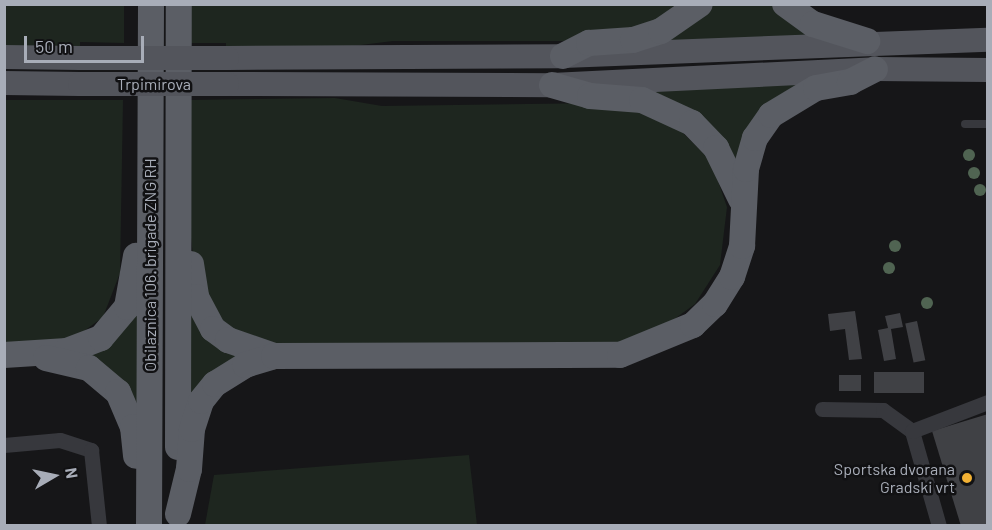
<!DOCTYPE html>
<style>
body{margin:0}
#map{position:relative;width:992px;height:530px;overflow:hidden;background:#161618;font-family:Barlow,sans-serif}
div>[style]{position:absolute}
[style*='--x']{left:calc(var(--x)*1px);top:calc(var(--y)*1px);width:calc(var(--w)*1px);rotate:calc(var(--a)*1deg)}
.green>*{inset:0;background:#1e261f}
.building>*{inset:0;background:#404145;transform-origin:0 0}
.service>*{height:8px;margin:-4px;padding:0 4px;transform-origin:4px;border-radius:4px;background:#37383d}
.minor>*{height:15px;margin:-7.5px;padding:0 7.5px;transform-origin:7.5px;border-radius:7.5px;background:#37383d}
.primary>*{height:24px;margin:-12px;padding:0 12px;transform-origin:12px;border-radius:12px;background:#53555c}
.trunk>*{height:26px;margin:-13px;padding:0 13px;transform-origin:13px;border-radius:13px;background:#5b5e65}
.primary-bridge>*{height:24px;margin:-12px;padding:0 12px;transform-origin:12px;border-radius:12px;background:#53555c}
.trees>*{width:12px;height:12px;margin:-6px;border-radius:50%;background:#506452}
.dots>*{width:16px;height:16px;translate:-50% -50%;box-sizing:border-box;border:3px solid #111113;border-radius:50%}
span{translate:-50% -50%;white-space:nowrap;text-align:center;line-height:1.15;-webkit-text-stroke:5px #111113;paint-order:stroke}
.street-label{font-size:16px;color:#a8adb8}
.poi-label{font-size:16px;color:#a8adb8}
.right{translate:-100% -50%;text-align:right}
.frame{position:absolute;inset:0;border:6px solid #a8adb8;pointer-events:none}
.north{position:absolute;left:24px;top:446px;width:60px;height:60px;-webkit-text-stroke:4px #111113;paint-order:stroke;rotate:81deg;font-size:16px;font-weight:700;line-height:24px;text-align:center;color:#a8adb8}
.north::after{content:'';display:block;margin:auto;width:21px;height:27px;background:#a8adb8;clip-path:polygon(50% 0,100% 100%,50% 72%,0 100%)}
.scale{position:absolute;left:24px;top:36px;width:120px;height:27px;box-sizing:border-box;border:3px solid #a8adb8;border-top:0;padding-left:8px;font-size:18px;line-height:21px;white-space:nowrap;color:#a8adb8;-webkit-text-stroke:4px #111113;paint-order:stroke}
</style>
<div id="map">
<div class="green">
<div style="clip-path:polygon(713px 4px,774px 5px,815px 37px,660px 45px)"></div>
<div style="clip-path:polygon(5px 5px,124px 5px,124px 43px,80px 42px,80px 49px,5px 48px)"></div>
<div style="clip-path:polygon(188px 5px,676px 5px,656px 20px,628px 30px,564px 41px,393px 41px,329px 49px,226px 50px,226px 43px,190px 43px)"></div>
<div style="clip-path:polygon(806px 80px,743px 174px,641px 89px)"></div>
<div style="clip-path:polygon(335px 98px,382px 106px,605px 103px,652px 116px,677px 127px,711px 161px,727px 207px,720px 265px,695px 304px,658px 331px,617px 344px,280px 349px,237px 340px,196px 283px,188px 210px,189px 100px)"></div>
<div style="clip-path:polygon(4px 100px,123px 100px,120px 273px,103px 317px,68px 343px,5px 347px)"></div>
<div style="clip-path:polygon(190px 302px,245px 354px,191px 407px)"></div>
<div style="clip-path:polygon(142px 305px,141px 411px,82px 354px)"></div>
<div style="clip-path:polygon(469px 455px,477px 525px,205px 525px,214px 475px)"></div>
</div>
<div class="building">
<div style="clip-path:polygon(855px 311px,862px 359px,849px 360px,845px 329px,830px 331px,828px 314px)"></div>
<div style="clip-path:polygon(900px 313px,903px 327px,891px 329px,896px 359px,884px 361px,878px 330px,888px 328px,885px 316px)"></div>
<div style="left:917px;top:321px;width:40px;height:12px;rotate:78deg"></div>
<div style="left:924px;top:372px;width:21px;height:50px;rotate:90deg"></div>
<div style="left:839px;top:375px;width:22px;height:16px"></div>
<div style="clip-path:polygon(988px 414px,988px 526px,961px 526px,932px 431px)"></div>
</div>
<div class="service">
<div style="--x:965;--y:124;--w:23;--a:0"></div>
</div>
<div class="minor">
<div style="--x:822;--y:409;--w:61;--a:0.9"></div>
<div style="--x:883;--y:410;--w:36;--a:36"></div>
<div style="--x:4;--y:445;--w:56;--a:-5.1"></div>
<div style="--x:60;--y:440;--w:33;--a:18"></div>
<div style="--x:91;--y:450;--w:76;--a:84"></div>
<div style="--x:939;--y:526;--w:99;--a:-105.9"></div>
<div style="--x:912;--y:431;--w:81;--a:-20.9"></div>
</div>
<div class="primary">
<div style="--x:4;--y:57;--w:76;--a:0.8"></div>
<div style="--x:227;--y:58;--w:336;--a:-0.3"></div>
<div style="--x:563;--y:56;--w:425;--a:-2.2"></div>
<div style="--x:4;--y:83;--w:76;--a:0.8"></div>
<div style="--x:227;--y:84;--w:325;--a:0.2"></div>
<div style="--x:552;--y:85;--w:323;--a:-2.8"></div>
<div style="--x:875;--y:69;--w:113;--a:0.5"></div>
</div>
<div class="trunk">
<div style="--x:785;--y:4;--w:34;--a:36"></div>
<div style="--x:813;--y:24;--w:57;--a:17.5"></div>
<div style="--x:563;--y:56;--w:29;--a:-27"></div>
<div style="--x:589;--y:43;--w:44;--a:-3.9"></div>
<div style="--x:633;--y:40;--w:29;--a:-18"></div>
<div style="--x:661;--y:31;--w:47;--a:-34.7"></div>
<div style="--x:552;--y:85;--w:40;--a:16"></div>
<div style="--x:590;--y:96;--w:52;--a:4.4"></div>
<div style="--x:642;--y:100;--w:55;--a:24.7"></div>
<div style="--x:692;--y:123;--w:35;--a:46"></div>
<div style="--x:716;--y:148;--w:57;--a:63.9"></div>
<div style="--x:191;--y:264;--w:33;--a:81"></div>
<div style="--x:196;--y:297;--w:36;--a:62"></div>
<div style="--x:213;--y:329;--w:19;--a:36"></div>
<div style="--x:228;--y:340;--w:49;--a:19.2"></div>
<div style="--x:4;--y:355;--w:63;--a:-3.6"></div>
<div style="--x:67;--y:351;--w:36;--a:-21"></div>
<div style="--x:101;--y:338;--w:40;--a:-50"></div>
<div style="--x:127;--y:307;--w:52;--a:-80"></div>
<div style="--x:46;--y:358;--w:44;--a:13.1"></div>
<div style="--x:89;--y:368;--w:38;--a:40"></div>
<div style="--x:118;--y:392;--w:38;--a:67"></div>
<div style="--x:133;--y:427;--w:29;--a:84"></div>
<div style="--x:178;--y:447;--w:443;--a:-89.9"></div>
<div style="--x:178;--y:514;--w:46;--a:-76.3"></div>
<div style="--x:189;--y:469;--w:40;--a:-85.7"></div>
<div style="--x:192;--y:429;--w:29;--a:-72"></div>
<div style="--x:201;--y:401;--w:22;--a:-51"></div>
<div style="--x:215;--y:384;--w:36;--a:-32"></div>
<div style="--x:245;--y:365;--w:30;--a:-17"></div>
<div style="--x:274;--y:356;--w:346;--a:-0.2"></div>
<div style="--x:620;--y:355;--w:79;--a:-22.3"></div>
<div style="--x:693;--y:325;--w:30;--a:-44"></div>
<div style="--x:715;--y:304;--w:32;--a:-58"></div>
<div style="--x:732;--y:277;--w:33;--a:-72"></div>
<div style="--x:742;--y:246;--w:77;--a:-87"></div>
<div style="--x:746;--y:169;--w:32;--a:-74"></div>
<div style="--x:755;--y:138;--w:28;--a:-55"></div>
<div style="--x:771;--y:115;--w:52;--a:-31"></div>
<div style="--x:816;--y:88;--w:35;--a:-10"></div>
<div style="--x:850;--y:82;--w:28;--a:-27"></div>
<div style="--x:149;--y:526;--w:522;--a:-89.78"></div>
</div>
<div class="primary-bridge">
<div style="--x:80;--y:58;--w:147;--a:0"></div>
<div style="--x:80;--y:84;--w:147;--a:0"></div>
</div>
<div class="trees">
<div style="left:969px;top:155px"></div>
<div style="left:974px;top:173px"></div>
<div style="left:980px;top:190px"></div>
<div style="left:895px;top:246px"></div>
<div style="left:889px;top:268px"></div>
<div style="left:927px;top:303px"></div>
</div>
<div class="dots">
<div style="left:967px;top:478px;background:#f2b134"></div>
</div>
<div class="street-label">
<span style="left:154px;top:84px">Trpimirova</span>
<span style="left:150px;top:265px;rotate:-90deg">Obilaznica 106. brigade ZNG RH</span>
</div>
<div class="poi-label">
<span class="right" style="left:955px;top:478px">Sportska dvorana<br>Gradski vrt</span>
</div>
<div class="frame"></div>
<div class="north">N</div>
<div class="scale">50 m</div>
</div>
